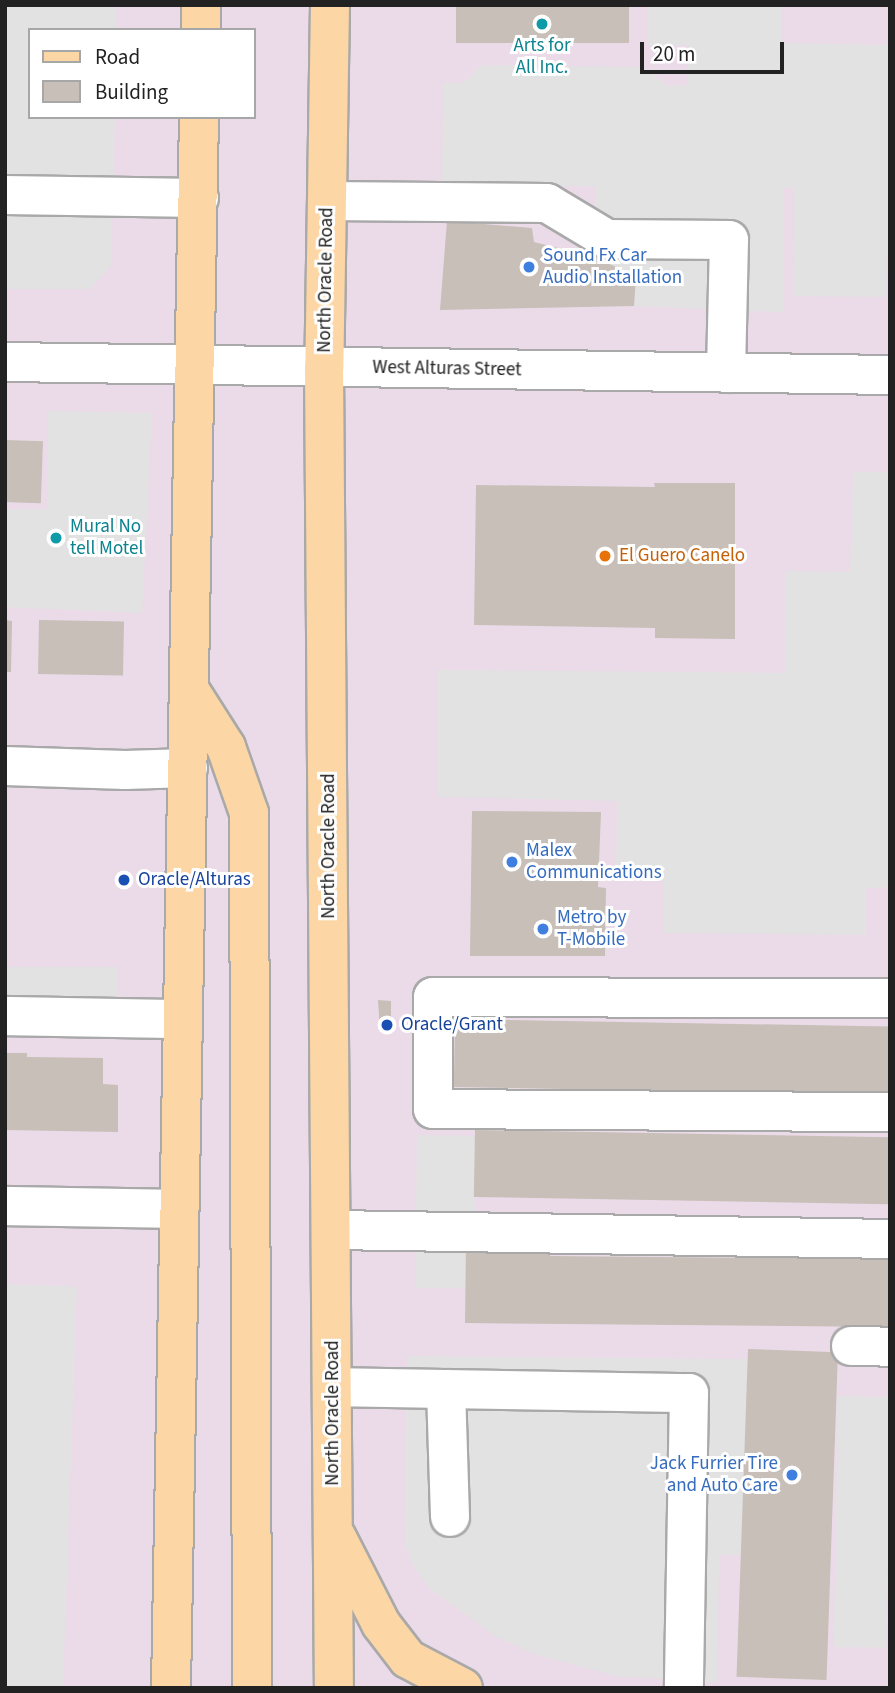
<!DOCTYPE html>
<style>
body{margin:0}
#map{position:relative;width:895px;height:1693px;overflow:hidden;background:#f2efe9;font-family:"Source Sans 3",sans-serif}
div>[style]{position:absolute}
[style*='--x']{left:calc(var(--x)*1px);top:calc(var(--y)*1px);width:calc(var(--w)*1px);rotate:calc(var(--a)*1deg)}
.industrial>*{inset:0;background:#ebdbe8}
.parking>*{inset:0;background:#e2e2e2;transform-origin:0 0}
.building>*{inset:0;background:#c7bfb8;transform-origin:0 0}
.roads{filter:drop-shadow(2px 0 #a9a9a9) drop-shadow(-2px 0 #a9a9a9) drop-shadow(0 2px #a9a9a9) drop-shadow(0 -2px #a9a9a9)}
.minor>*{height:38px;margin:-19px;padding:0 19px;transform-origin:19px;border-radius:19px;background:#fff}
.major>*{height:38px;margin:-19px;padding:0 19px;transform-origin:19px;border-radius:19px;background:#fcd6a4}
.dots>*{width:19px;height:19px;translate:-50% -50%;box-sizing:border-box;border:4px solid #fff;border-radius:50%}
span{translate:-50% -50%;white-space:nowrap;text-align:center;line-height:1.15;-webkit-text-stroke:6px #fff;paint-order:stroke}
.culture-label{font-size:19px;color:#0d838f}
.left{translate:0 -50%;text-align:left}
.shop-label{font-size:19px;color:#366cbe}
.right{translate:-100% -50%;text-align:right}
.street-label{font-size:19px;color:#222}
.food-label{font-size:19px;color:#c56008}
.transit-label{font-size:19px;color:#164399}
.frame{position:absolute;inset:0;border:7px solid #222;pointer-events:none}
.legend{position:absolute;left:28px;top:28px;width:228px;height:91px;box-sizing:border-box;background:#fff;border:2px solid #a7a7a7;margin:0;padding:9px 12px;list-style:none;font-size:21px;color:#222}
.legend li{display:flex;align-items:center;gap:14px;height:35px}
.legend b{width:35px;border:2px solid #a7a7a7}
.scale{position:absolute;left:640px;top:42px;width:144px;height:32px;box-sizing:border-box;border:4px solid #222;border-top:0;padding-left:9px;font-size:21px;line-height:24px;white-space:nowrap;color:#222;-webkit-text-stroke:5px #fff;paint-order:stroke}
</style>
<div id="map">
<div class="industrial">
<div style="clip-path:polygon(evenodd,5px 5px,890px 5px,890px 1688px,5px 1688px,5px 5px,30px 30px,254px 30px,254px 117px,30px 117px,30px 30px)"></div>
</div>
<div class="parking">
<div style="clip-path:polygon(5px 5px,116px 5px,116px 30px,30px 30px,30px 117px,115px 117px,111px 266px,90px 289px,5px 289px)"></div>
<div style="clip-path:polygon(648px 5px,782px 5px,782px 43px,890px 45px,886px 297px,793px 296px,794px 187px,783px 188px,783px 312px,634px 306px,636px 276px,594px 257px,595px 186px,442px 186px,443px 83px,463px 83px,482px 65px,642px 67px,667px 86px,688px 85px,688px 45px,648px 45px)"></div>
<div style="clip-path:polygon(48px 411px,152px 413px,142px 613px,5px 607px,5px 509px,47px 509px)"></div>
<div style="clip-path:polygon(853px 472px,890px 472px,890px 887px,866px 888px,866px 935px,663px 933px,664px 880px,616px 877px,617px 801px,438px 797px,438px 670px,785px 673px,785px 571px,850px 572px)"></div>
<div style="left:5px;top:967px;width:113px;height:49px"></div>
<div style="clip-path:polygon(417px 1135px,475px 1136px,475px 1246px,466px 1288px,415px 1288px)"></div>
<div style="left:5px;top:1284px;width:72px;height:404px;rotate:2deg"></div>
<div style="clip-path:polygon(407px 1356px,748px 1359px,747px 1555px,719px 1555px,717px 1683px,616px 1676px,534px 1654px,497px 1637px,430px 1589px,413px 1566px,405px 1544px)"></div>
<div style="left:838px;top:1396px;width:52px;height:251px;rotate:1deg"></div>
</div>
<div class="building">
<div style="left:456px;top:5px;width:173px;height:38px"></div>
<div style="clip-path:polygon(447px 221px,532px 228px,534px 242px,594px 257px,636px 276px,634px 306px,440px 310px)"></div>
<div style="left:5px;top:440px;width:38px;height:62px;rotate:2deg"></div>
<div style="clip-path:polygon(654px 483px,735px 483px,735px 639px,655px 638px,655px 628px,474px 625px,476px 485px,655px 487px)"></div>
<div style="clip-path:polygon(5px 620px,12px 621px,11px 672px,5px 672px)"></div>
<div style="left:39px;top:620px;width:85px;height:54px;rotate:1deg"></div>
<div style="clip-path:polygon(472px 811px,601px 812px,598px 887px,606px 888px,605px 956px,470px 956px)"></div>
<div style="clip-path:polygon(378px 1000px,391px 1001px,391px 1030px,380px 1030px)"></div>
<div style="left:455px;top:1019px;width:435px;height:68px;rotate:1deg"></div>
<div style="clip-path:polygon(5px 1053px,27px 1053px,27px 1057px,103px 1058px,103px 1084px,118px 1085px,118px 1132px,5px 1130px)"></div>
<div style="left:475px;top:1130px;width:415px;height:67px;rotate:1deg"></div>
<div style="clip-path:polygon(466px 1246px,550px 1246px,550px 1256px,890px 1259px,890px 1327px,465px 1323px)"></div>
<div style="left:748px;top:1349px;width:90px;height:328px;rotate:2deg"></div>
</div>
<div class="roads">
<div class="minor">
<div style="--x:5;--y:195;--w:194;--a:0.9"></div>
<div style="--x:327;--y:201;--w:220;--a:0.5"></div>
<div style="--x:547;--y:203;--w:70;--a:31"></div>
<div style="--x:607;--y:239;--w:122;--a:0.5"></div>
<div style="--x:729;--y:240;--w:133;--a:91.3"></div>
<div style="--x:5;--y:362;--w:885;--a:0.84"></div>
<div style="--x:5;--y:766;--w:120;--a:1.9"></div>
<div style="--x:125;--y:770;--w:63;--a:-1.8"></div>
<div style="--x:890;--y:998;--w:457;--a:-179.9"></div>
<div style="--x:433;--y:997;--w:112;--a:90"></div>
<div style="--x:433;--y:1109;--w:457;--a:0.4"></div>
<div style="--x:5;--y:1016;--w:176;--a:1"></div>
<div style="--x:5;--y:1206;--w:173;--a:1"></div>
<div style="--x:332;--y:1230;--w:558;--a:0.92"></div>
<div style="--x:851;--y:1346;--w:39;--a:1"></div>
<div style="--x:333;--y:1387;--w:356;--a:1"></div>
<div style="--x:689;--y:1393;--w:295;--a:91"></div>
<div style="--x:446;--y:1389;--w:128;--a:88.2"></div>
</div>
<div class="major">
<div style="--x:330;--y:5;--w:363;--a:90.9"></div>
<div style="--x:324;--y:368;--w:1320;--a:89.57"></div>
<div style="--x:201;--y:30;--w:25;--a:-90"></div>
<div style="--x:189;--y:689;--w:69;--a:57.5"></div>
<div style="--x:226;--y:747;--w:70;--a:70.8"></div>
<div style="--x:249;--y:813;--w:875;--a:89.8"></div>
<div style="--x:336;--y:1536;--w:99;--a:62.9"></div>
<div style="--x:381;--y:1624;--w:44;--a:52.4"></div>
<div style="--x:408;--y:1659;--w:62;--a:27.8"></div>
<div style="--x:171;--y:1688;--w:1571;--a:-88.98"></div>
</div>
</div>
<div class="dots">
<div style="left:542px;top:24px;background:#0f9aa8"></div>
<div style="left:529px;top:267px;background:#3f7fe0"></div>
<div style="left:56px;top:538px;background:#0f9aa8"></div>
<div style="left:605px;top:556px;background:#e8710a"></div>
<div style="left:512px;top:862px;background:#3f7fe0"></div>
<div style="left:124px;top:880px;background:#1a4fb4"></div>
<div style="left:543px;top:929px;background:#3f7fe0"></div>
<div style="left:387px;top:1025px;background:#1a4fb4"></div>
<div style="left:792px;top:1475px;background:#3f7fe0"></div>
</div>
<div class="culture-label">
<span style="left:542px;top:57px">Arts for<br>All Inc.</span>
<span class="left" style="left:70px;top:538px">Mural No<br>tell Motel</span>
</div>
<div class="shop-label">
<span class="left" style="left:543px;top:267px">Sound Fx Car<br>Audio Installation</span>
<span class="left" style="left:526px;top:862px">Malex<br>Communications</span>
<span class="left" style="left:557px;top:929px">Metro by<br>T-Mobile</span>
<span class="right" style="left:778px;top:1475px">Jack Furrier Tire<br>and Auto Care</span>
</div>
<div class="street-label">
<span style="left:326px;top:280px;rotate:-89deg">North Oracle Road</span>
<span style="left:447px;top:369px;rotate:1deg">West Alturas Street</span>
<span style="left:329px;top:846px;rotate:-90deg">North Oracle Road</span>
<span style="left:333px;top:1413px;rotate:-90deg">North Oracle Road</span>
</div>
<div class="food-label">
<span class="left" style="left:619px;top:556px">El Guero Canelo</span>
</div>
<div class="transit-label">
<span class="left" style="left:138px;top:880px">Oracle/Alturas</span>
<span class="left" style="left:401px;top:1025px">Oracle/Grant</span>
</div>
<div class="frame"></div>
<ul class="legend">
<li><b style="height:9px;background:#fcd6a4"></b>Road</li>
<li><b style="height:19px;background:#c7bfb8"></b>Building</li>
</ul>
<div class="scale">20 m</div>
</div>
